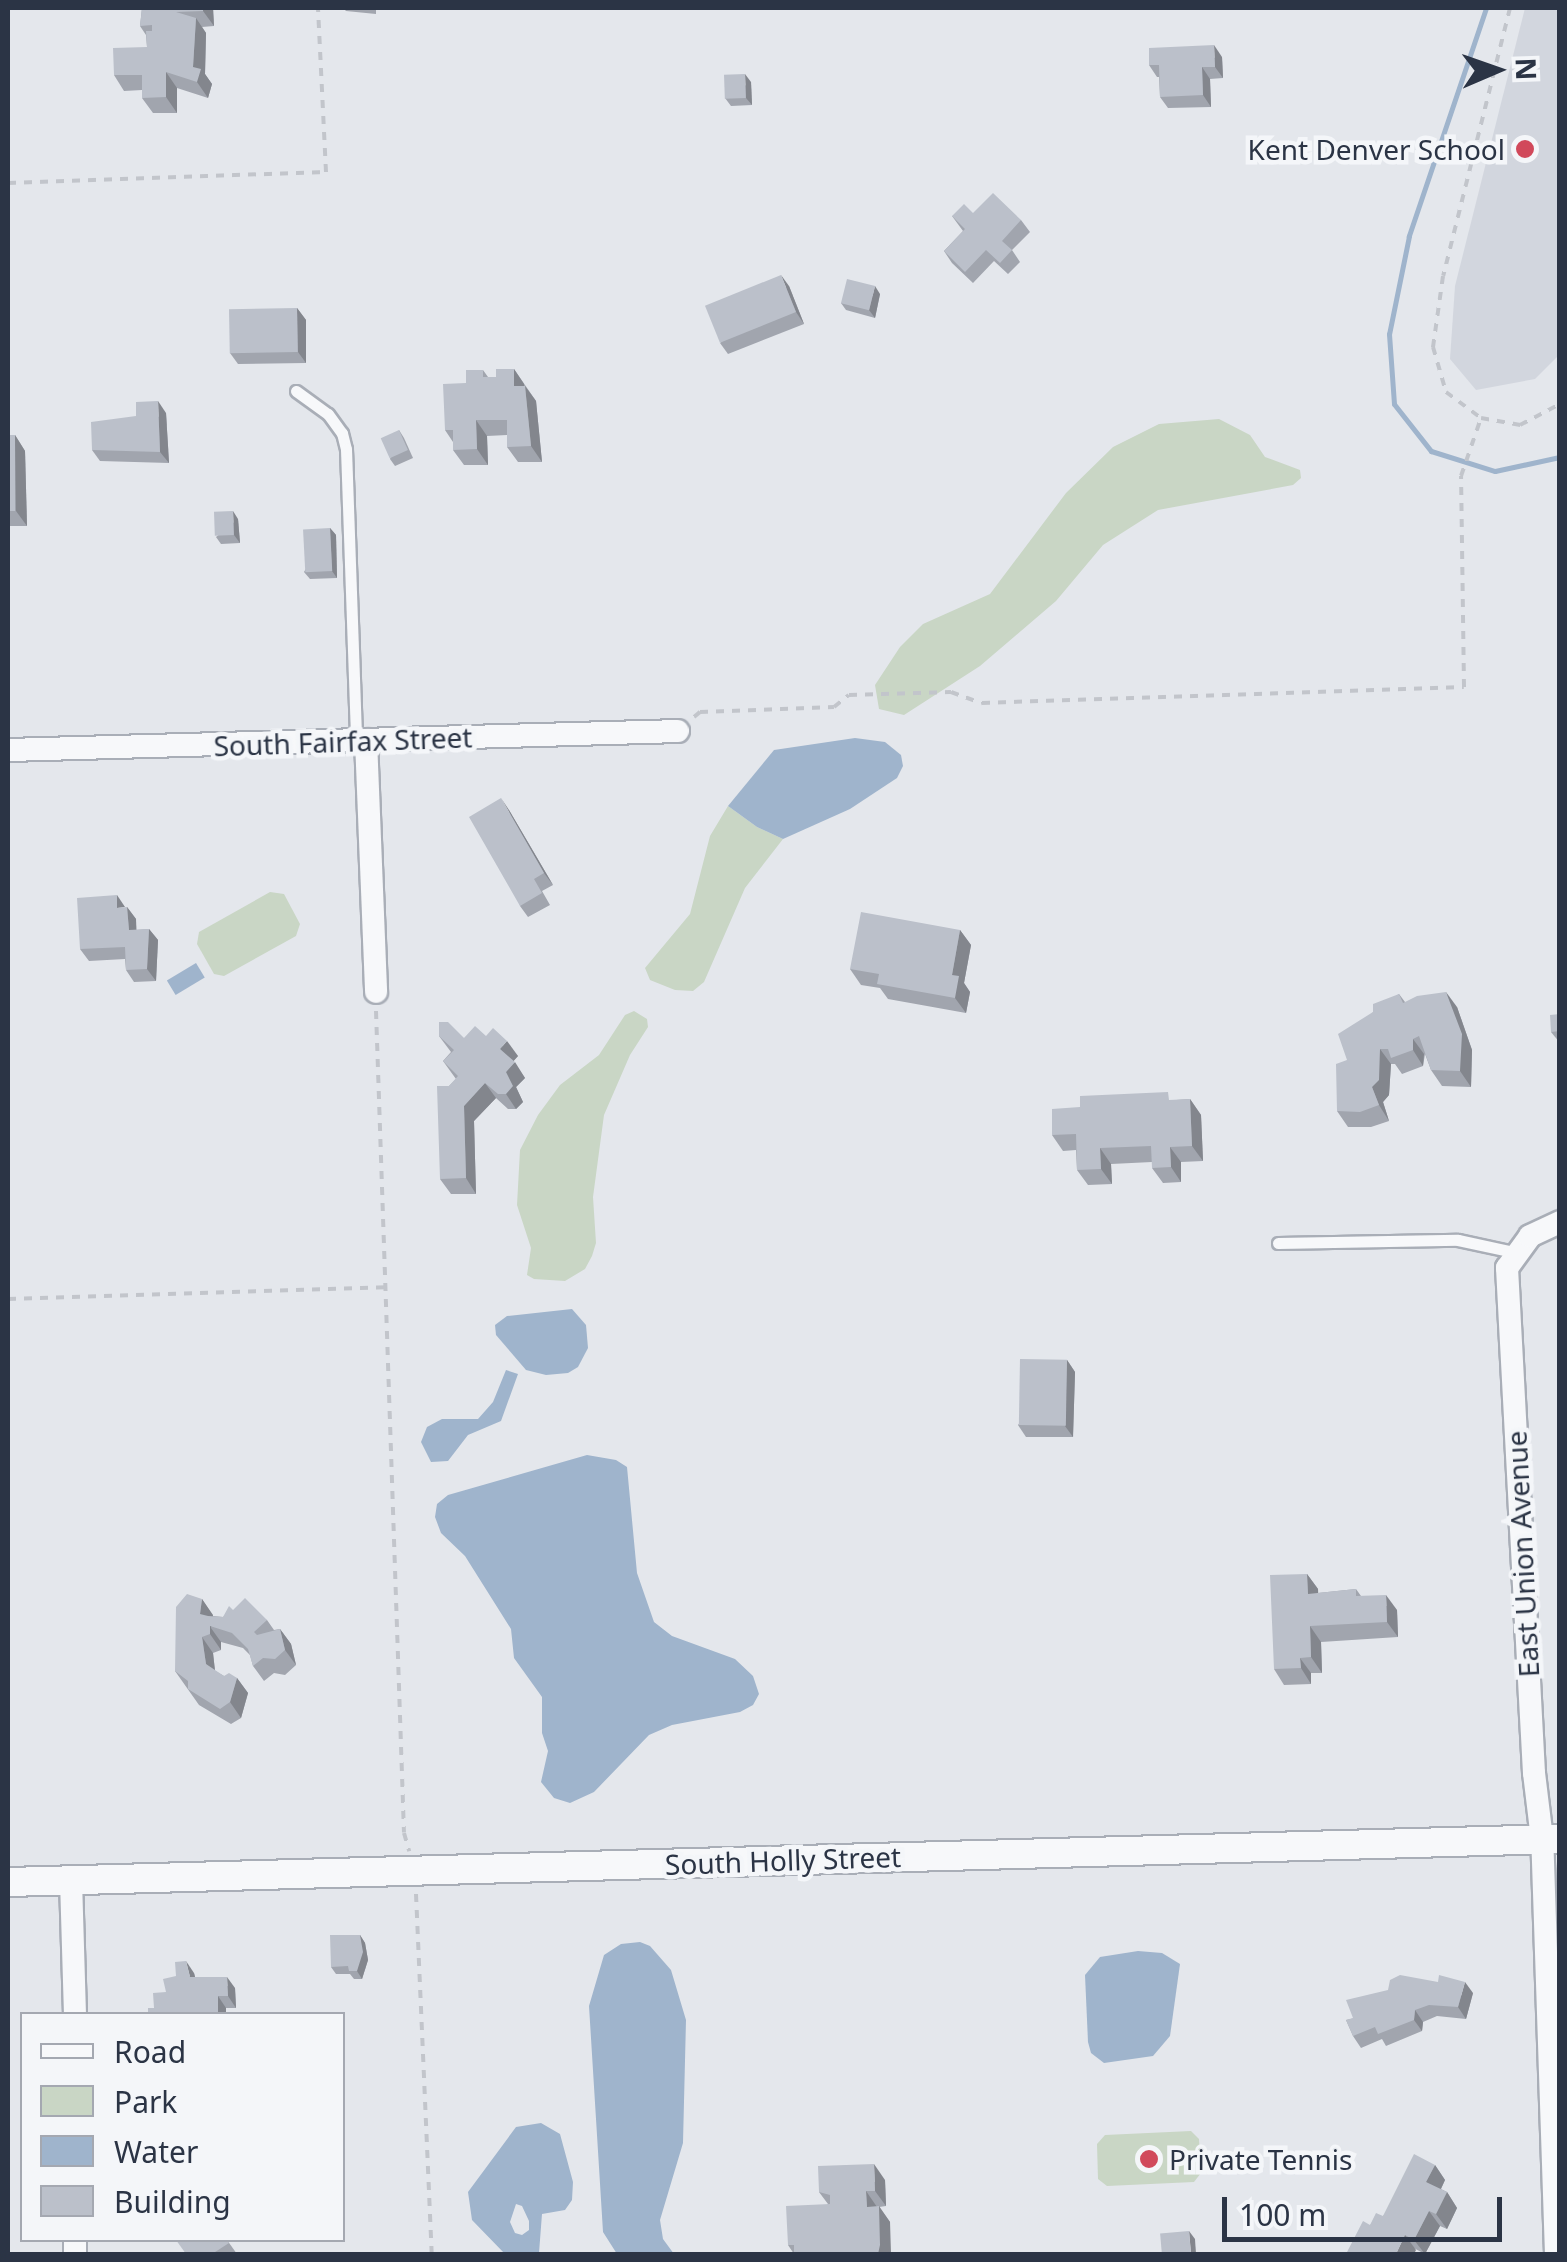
<!DOCTYPE html>
<style>
body{margin:0}
#map{position:relative;width:1567px;height:2262px;overflow:hidden;background:#e4e7ec;font-family:"Noto Sans",sans-serif}
div>[style]{position:absolute}
[style*='--x']{left:calc(var(--x)*1px);top:calc(var(--y)*1px);width:calc(var(--w)*1px);rotate:calc(var(--a)*1deg)}
.built>*{inset:0;background:#d2d6de}
.green>*{inset:0;background:#c9d6c5}
.water>*{inset:0;background:#9fb4cc;transform-origin:0 0}
.stream>*{height:5px;margin:-2.5px;padding:0 2.5px;transform-origin:2.5px;border-radius:2.5px;background:#9fb4cc}
.path>*{height:4px;margin-top:-2px;transform-origin:0;background:repeating-linear-gradient(90deg,#c2c5cb 0 8px,transparent 0 16px)}
.roads{filter:drop-shadow(2px 0 #a9aeb7) drop-shadow(-2px 0 #a9aeb7) drop-shadow(0 2px #a9aeb7) drop-shadow(0 -2px #a9aeb7)}
.service>*{height:11px;margin:-5.5px;padding:0 5.5px;transform-origin:5.5px;border-radius:5.5px;background:#f7f8fa}
.minor>*{height:22px;margin:-11px;padding:0 11px;transform-origin:11px;border-radius:11px;background:#f7f8fa}
.tertiary>*{height:28px;margin:-14px;padding:0 14px;transform-origin:14px;border-radius:14px;background:#f7f8fa}
.wall>*{inset:0;background:#a1a5ae}
.shaded-wall>*{inset:0;background:#83868d}
.building>*{inset:0;background:#bbc0ca;transform-origin:0 0}
.dots>*{width:28px;height:28px;translate:-50% -50%;box-sizing:border-box;border:5px solid #f4f6f9;border-radius:50%}
span{translate:-50% -50%;white-space:nowrap;text-align:center;line-height:1.15;-webkit-text-stroke:9px #f4f6f9;paint-order:stroke}
.poi-label{font-size:28px;color:#2b3445}
.right{translate:-100% -50%;text-align:right}
.left{translate:0 -50%;text-align:left}
.street-label{font-size:28px;color:#2b3445}
.frame{position:absolute;inset:0;border:10px solid #2b3445;pointer-events:none}
.legend{position:absolute;left:20px;top:2012px;width:325px;height:230px;box-sizing:border-box;background:#f4f6f9;border:2px solid #a4a8b1;margin:0;padding:12px 18px;list-style:none;font-size:30px;color:#2b3445}
.legend li{display:flex;align-items:center;gap:20px;height:50px}
.legend b{width:50px;border:2px solid #a4a8b1}
.north{position:absolute;left:1447px;top:20px;width:100px;height:100px;-webkit-text-stroke:8px #f4f6f9;paint-order:stroke;rotate:88deg;font-size:28px;font-weight:700;line-height:40px;text-align:center;color:#2b3445}
.north::after{content:'';display:block;margin:auto;width:35px;height:45px;background:#2b3445;clip-path:polygon(50% 0,100% 100%,50% 72%,0 100%)}
.scale{position:absolute;left:1222px;top:2197px;width:280px;height:45px;box-sizing:border-box;border:5px solid #2b3445;border-top:0;padding-left:12px;font-size:30px;line-height:35px;white-space:nowrap;color:#2b3445;-webkit-text-stroke:8px #f4f6f9;paint-order:stroke}
</style>
<div id="map">
<div class="built">
<div style="clip-path:polygon(1525px 8px,1559px 8px,1559px 355px,1535px 379px,1476px 390px,1450px 359px,1455px 286px)"></div>
</div>
<div class="green">
<div style="clip-path:polygon(1219px 419px,1250px 435px,1265px 457px,1300px 470px,1301px 478px,1293px 485px,1158px 510px,1103px 545px,1056px 601px,980px 666px,904px 715px,879px 709px,875px 685px,900px 647px,923px 624px,990px 594px,1066px 493px,1113px 447px,1159px 424px)"></div>
<div style="clip-path:polygon(728px 806px,757px 827px,783px 839px,745px 888px,704px 982px,693px 991px,675px 990px,650px 980px,645px 968px,690px 914px,710px 836px)"></div>
<div style="clip-path:polygon(270px 892px,284px 894px,300px 924px,296px 936px,224px 976px,214px 974px,197px 944px,199px 932px)"></div>
<div style="clip-path:polygon(634px 1011px,647px 1019px,648px 1027px,630px 1055px,604px 1115px,593px 1197px,596px 1243px,592px 1256px,585px 1269px,565px 1281px,534px 1279px,527px 1275px,531px 1248px,517px 1205px,520px 1150px,538px 1115px,560px 1085px,599px 1055px,625px 1015px)"></div>
<div style="clip-path:polygon(1191px 2131px,1199px 2139px,1201px 2173px,1194px 2182px,1107px 2186px,1098px 2179px,1097px 2144px,1105px 2135px)"></div>
</div>
<div class="water">
<div style="clip-path:polygon(855px 738px,885px 742px,901px 755px,903px 766px,897px 778px,850px 809px,783px 839px,757px 827px,728px 806px,774px 750px)"></div>
<div style="left:196px;top:963px;width:17px;height:34px;rotate:59deg"></div>
<div style="clip-path:polygon(572px 1309px,586px 1325px,588px 1348px,578px 1367px,568px 1373px,546px 1375px,526px 1370px,496px 1335px,495px 1325px,507px 1316px)"></div>
<div style="clip-path:polygon(506px 1370px,518px 1374px,501px 1421px,468px 1435px,448px 1461px,431px 1462px,421px 1442px,427px 1427px,442px 1419px,478px 1419px,493px 1402px)"></div>
<div style="clip-path:polygon(587px 1455px,616px 1460px,627px 1467px,637px 1573px,654px 1622px,672px 1636px,735px 1659px,753px 1676px,759px 1694px,753px 1705px,740px 1712px,672px 1725px,649px 1735px,594px 1792px,570px 1803px,554px 1798px,541px 1782px,548px 1751px,542px 1733px,542px 1697px,514px 1658px,511px 1629px,465px 1556px,441px 1533px,435px 1517px,437px 1504px,448px 1495px)"></div>
<div style="clip-path:polygon(640px 1942px,650px 1946px,671px 1970px,686px 2020px,683px 2143px,660px 2220px,663px 2239px,674px 2254px,617px 2254px,603px 2232px,589px 2006px,604px 1955px,621px 1944px)"></div>
<div style="clip-path:polygon(1138px 1951px,1162px 1953px,1180px 1964px,1170px 2036px,1153px 2056px,1104px 2063px,1091px 2053px,1088px 2042px,1085px 1975px,1100px 1957px)"></div>
<div style="clip-path:polygon(evenodd,541px 2123px,560px 2134px,573px 2182px,572px 2200px,565px 2210px,542px 2214px,539px 2253px,505px 2254px,472px 2220px,468px 2192px,516px 2127px,541px 2123px,516px 2204px,522px 2206px,529px 2221px,529px 2230px,522px 2235px,515px 2233px,510px 2222px,516px 2204px)"></div>
</div>
<div class="stream">
<div style="--x:1486;--y:8;--w:241;--a:108.7"></div>
<div style="--x:1409;--y:236;--w:100;--a:101.5"></div>
<div style="--x:1389;--y:334;--w:70;--a:85.9"></div>
<div style="--x:1394;--y:404;--w:60;--a:51.8"></div>
<div style="--x:1431;--y:451;--w:67;--a:17.4"></div>
<div style="--x:1495;--y:471;--w:66;--a:-12.2"></div>
</div>
<div class="path">
<div style="--x:1510;--y:8;--w:276;--a:104"></div>
<div style="--x:1443;--y:276;--w:72;--a:98"></div>
<div style="--x:1433;--y:347;--w:47;--a:73.9"></div>
<div style="--x:1446;--y:392;--w:44;--a:36.6"></div>
<div style="--x:1481;--y:418;--w:40;--a:10"></div>
<div style="--x:1520;--y:425;--w:45;--a:-27.7"></div>
<div style="--x:8;--y:183;--w:318;--a:-2"></div>
<div style="--x:326;--y:172;--w:164;--a:-92.8"></div>
<div style="--x:694;--y:717;--w:8;--a:-40"></div>
<div style="--x:700;--y:712;--w:134;--a:-2.1"></div>
<div style="--x:834;--y:707;--w:19;--a:-39"></div>
<div style="--x:849;--y:695;--w:102;--a:-1.7"></div>
<div style="--x:951;--y:692;--w:33;--a:20"></div>
<div style="--x:982;--y:703;--w:482;--a:-1.9"></div>
<div style="--x:1464;--y:687;--w:211;--a:-90.8"></div>
<div style="--x:1461;--y:476;--w:61;--a:-71"></div>
<div style="--x:376;--y:1011;--w:822;--a:88.05"></div>
<div style="--x:404;--y:1833;--w:19;--a:74"></div>
<div style="--x:8;--y:1299;--w:378;--a:-1.8"></div>
<div style="--x:416;--y:1894;--w:360;--a:87.5"></div>
</div>
<div class="roads">
<div class="service">
<div style="--x:296;--y:391;--w:39;--a:36"></div>
<div style="--x:328;--y:414;--w:24;--a:54"></div>
<div style="--x:342;--y:433;--w:16;--a:76"></div>
<div style="--x:346;--y:449;--w:292;--a:88"></div>
<div style="--x:1278;--y:1243;--w:180;--a:-1"></div>
<div style="--x:1458;--y:1240;--w:61;--a:12.2"></div>
</div>
<div class="minor">
<div style="--x:366;--y:740;--w:252;--a:87.7"></div>
<div style="--x:8;--y:750;--w:670;--a:-1.62"></div>
<div style="--x:71;--y:1880;--w:134;--a:88.3"></div>
<div style="--x:75;--y:2254;--w:14;--a:-90"></div>
<div style="--x:1556;--y:2254;--w:415;--a:-91.9"></div>
<div style="--x:1542;--y:1839;--w:66;--a:-96.9"></div>
<div style="--x:1534;--y:1773;--w:506;--a:-93.06"></div>
<div style="--x:1507;--y:1268;--w:39;--a:-54"></div>
<div style="--x:1530;--y:1236;--w:33;--a:-25"></div>
</div>
<div class="tertiary">
<div style="--x:8;--y:1882;--w:1553;--a:-1.59"></div>
</div>
</div>
<div class="wall">
<div style="clip-path:polygon(142px 8px,213px 8px,214px 26px,202px 27px,206px 33px,205px 74px,212px 84px,208px 98px,177px 88px,177px 113px,153px 113px,142px 98px,142px 90px,124px 91px,114px 75px,147px 47px,146px 35px,140px 26px)"></div>
<div style="clip-path:polygon(343px 8px,376px 8px,376px 14px,346px 11px)"></div>
<div style="clip-path:polygon(1222px 57px,1223px 78px,1210px 79px,1211px 107px,1168px 108px,1160px 97px,1159px 77px,1157px 77px,1149px 65px)"></div>
<div style="clip-path:polygon(751px 82px,752px 105px,731px 106px,725px 98px)"></div>
<div style="clip-path:polygon(973px 213px,1021px 220px,1030px 232px,1012px 250px,1020px 262px,1008px 274px,994px 261px,973px 283px,952px 263px,944px 251px,963px 231px,952px 216px)"></div>
<div style="clip-path:polygon(789px 286px,804px 324px,728px 354px,720px 343px)"></div>
<div style="clip-path:polygon(880px 294px,875px 318px,846px 310px,841px 303px)"></div>
<div style="clip-path:polygon(297px 308px,306px 320px,306px 363px,238px 364px,230px 353px)"></div>
<div style="clip-path:polygon(514px 369px,536px 401px,542px 462px,518px 462px,507px 447px,507px 435px,487px 436px,488px 465px,464px 465px,453px 450px,453px 442px,445px 430px,466px 383px,483px 370px,488px 377px,496px 377px)"></div>
<div style="clip-path:polygon(166px 413px,169px 463px,100px 461px,92px 450px)"></div>
<div style="clip-path:polygon(399px 430px,404px 438px,413px 458px,395px 466px,390px 459px)"></div>
<div style="clip-path:polygon(8px 435px,15px 435px,25px 451px,27px 526px,8px 526px)"></div>
<div style="clip-path:polygon(238px 519px,240px 543px,221px 544px,216px 537px)"></div>
<div style="clip-path:polygon(330px 528px,336px 535px,337px 578px,310px 579px,304px 572px)"></div>
<div style="clip-path:polygon(509px 810px,553px 885px,542px 891px,550px 905px,528px 917px,520px 906px)"></div>
<div style="clip-path:polygon(127px 907px,136px 919px,136px 930px,149px 929px,158px 940px,156px 981px,134px 982px,126px 970px,125px 959px,89px 961px,80px 949px,125px 908px)"></div>
<div style="clip-path:polygon(960px 930px,971px 945px,964px 983px,970px 992px,966px 1013px,888px 999px,880px 988px,861px 985px,850px 969px)"></div>
<div style="clip-path:polygon(1399px 994px,1405px 1002px,1457px 1007px,1472px 1050px,1471px 1087px,1442px 1086px,1431px 1070px,1425px 1054px,1423px 1066px,1402px 1074px,1395px 1064px,1391px 1064px,1389px 1095px,1383px 1102px,1389px 1121px,1371px 1127px,1348px 1127px,1337px 1111px,1347px 1060px,1373px 1012px)"></div>
<div style="clip-path:polygon(1560px 1014px,1560px 1043px,1551px 1032px)"></div>
<div style="clip-path:polygon(439px 1036px,464px 1038px,486px 1036px,518px 1056px,513px 1061px,525px 1078px,516px 1087px,523px 1102px,516px 1109px,508px 1109px,496px 1098px,474px 1121px,476px 1194px,451px 1194px,440px 1179px,449px 1086px,456px 1079px,443px 1061px,451px 1052px)"></div>
<div style="clip-path:polygon(1190px 1099px,1201px 1115px,1203px 1161px,1181px 1162px,1181px 1182px,1163px 1183px,1152px 1168px,1152px 1162px,1111px 1164px,1112px 1184px,1088px 1185px,1077px 1170px,1076px 1150px,1063px 1151px,1052px 1135px,1080px 1107px)"></div>
<div style="clip-path:polygon(1067px 1360px,1075px 1372px,1073px 1437px,1026px 1437px,1018px 1425px)"></div>
<div style="clip-path:polygon(1307px 1574px,1318px 1589px,1318px 1593px,1356px 1589px,1361px 1596px,1397px 1610px,1398px 1637px,1321px 1642px,1322px 1673px,1311px 1673px,1311px 1684px,1284px 1685px,1274px 1669px)"></div>
<div style="clip-path:polygon(202px 1599px,213px 1616px,223px 1617px,233px 1610px,267px 1620px,274px 1630px,280px 1629px,291px 1644px,296px 1665px,285px 1675px,274px 1673px,264px 1681px,253px 1666px,250px 1655px,243px 1648px,221px 1642px,221px 1650px,213px 1653px,215px 1671px,224px 1676px,237px 1678px,248px 1693px,241px 1718px,231px 1724px,199px 1705px,175px 1671px)"></div>
<div style="clip-path:polygon(360px 1935px,365px 1943px,368px 1960px,362px 1979px,354px 1979px,350px 1974px,336px 1974px,331px 1967px)"></div>
<div style="clip-path:polygon(194px 1973px,195px 1977px,235px 1988px,236px 2008px,226px 2008px,226px 2014px,166px 1992px)"></div>
<div style="clip-path:polygon(1473px 1993px,1466px 2019px,1437px 2016px,1423px 2022px,1422px 2031px,1386px 2046px,1382px 2039px,1361px 2048px,1353px 2036px,1346px 2020px)"></div>
<div style="clip-path:polygon(1435px 2165px,1445px 2180px,1441px 2189px,1447px 2192px,1457px 2208px,1447px 2229px,1440px 2226px,1425px 2254px,1370px 2225px,1383px 2216px)"></div>
<div style="clip-path:polygon(885px 2180px,886px 2206px,879px 2207px,890px 2222px,794px 2254px,788px 2245px,828px 2204px,819px 2192px)"></div>
<div style="clip-path:polygon(227px 2240px,237px 2254px,186px 2254px)"></div>
</div>
<div class="shaded-wall">
<div style="clip-path:polygon(203px 8px,213px 8px,214px 26px,203px 11px)"></div>
<div style="clip-path:polygon(196px 18px,206px 33px,205px 74px,212px 84px,208px 98px,197px 82px,193px 67px)"></div>
<div style="clip-path:polygon(1214px 45px,1222px 57px,1223px 78px,1215px 67px)"></div>
<div style="clip-path:polygon(1202px 67px,1210px 79px,1211px 107px,1203px 95px)"></div>
<div style="clip-path:polygon(166px 72px,177px 88px,177px 113px,166px 97px)"></div>
<div style="clip-path:polygon(745px 74px,751px 82px,752px 105px,746px 98px)"></div>
<div style="clip-path:polygon(781px 275px,789px 286px,804px 324px,796px 312px)"></div>
<div style="clip-path:polygon(875px 286px,880px 294px,875px 318px,869px 310px)"></div>
<div style="clip-path:polygon(297px 308px,306px 320px,306px 363px,298px 352px)"></div>
<div style="clip-path:polygon(514px 369px,524px 384px,525px 401px,514px 386px)"></div>
<div style="clip-path:polygon(525px 386px,536px 401px,542px 462px,531px 446px)"></div>
<div style="clip-path:polygon(158px 401px,166px 413px,169px 463px,160px 452px)"></div>
<div style="clip-path:polygon(476px 420px,487px 436px,488px 465px,477px 449px)"></div>
<div style="clip-path:polygon(15px 435px,25px 451px,27px 526px,16px 511px)"></div>
<div style="clip-path:polygon(233px 511px,238px 519px,240px 543px,234px 535px)"></div>
<div style="clip-path:polygon(330px 528px,336px 535px,337px 578px,332px 571px)"></div>
<div style="clip-path:polygon(501px 798px,509px 810px,553px 885px,544px 873px)"></div>
<div style="clip-path:polygon(117px 895px,125px 907px,117px 908px)"></div>
<div style="clip-path:polygon(127px 907px,136px 919px,137px 942px,129px 930px)"></div>
<div style="clip-path:polygon(149px 929px,158px 940px,156px 981px,147px 969px)"></div>
<div style="clip-path:polygon(960px 930px,971px 945px,964px 983px,970px 992px,966px 1013px,955px 998px,952px 975px)"></div>
<div style="clip-path:polygon(1446px 992px,1457px 1007px,1472px 1050px,1471px 1087px,1460px 1071px)"></div>
<div style="clip-path:polygon(1413px 1039px,1424px 1054px,1423px 1066px,1413px 1050px)"></div>
<div style="clip-path:polygon(507px 1041px,518px 1056px,511px 1064px,500px 1049px)"></div>
<div style="clip-path:polygon(1380px 1049px,1391px 1064px,1389px 1095px,1383px 1102px,1389px 1121px,1379px 1105px,1372px 1087px)"></div>
<div style="clip-path:polygon(515px 1062px,525px 1078px,516px 1087px,523px 1102px,516px 1109px,506px 1094px,506px 1072px)"></div>
<div style="clip-path:polygon(485px 1083px,496px 1098px,474px 1121px,476px 1194px,466px 1178px,464px 1106px)"></div>
<div style="clip-path:polygon(1190px 1099px,1201px 1115px,1203px 1161px,1192px 1146px)"></div>
<div style="clip-path:polygon(1170px 1147px,1181px 1162px,1181px 1182px,1171px 1167px)"></div>
<div style="clip-path:polygon(1100px 1148px,1111px 1164px,1112px 1184px,1101px 1169px)"></div>
<div style="clip-path:polygon(1067px 1360px,1075px 1372px,1073px 1437px,1065px 1426px)"></div>
<div style="clip-path:polygon(1307px 1574px,1318px 1589px,1319px 1610px,1308px 1594px)"></div>
<div style="clip-path:polygon(1386px 1595px,1397px 1610px,1398px 1637px,1387px 1622px)"></div>
<div style="clip-path:polygon(202px 1599px,213px 1615px,211px 1628px,221px 1642px,221px 1650px,210px 1634px,200px 1614px)"></div>
<div style="clip-path:polygon(1310px 1626px,1321px 1642px,1322px 1673px,1311px 1657px)"></div>
<div style="clip-path:polygon(280px 1629px,291px 1644px,296px 1665px,285px 1650px)"></div>
<div style="clip-path:polygon(202px 1637px,213px 1653px,216px 1680px,206px 1664px)"></div>
<div style="clip-path:polygon(1300px 1658px,1311px 1673px,1311px 1684px,1301px 1668px)"></div>
<div style="clip-path:polygon(237px 1678px,248px 1693px,241px 1718px,230px 1702px)"></div>
<div style="clip-path:polygon(360px 1935px,365px 1943px,368px 1960px,362px 1979px,357px 1971px)"></div>
<div style="clip-path:polygon(186px 1961px,194px 1973px,198px 1989px,190px 1977px)"></div>
<div style="clip-path:polygon(227px 1977px,235px 1988px,236px 2008px,228px 1996px)"></div>
<div style="clip-path:polygon(1465px 1982px,1473px 1993px,1466px 2019px,1458px 2007px)"></div>
<div style="clip-path:polygon(218px 1996px,226px 2008px,226px 2014px,218px 2014px)"></div>
<div style="clip-path:polygon(1415px 2010px,1423px 2022px,1422px 2031px,1414px 2020px)"></div>
<div style="clip-path:polygon(874px 2164px,885px 2180px,886px 2206px,875px 2191px)"></div>
<div style="clip-path:polygon(1435px 2165px,1445px 2180px,1437px 2197px,1426px 2182px)"></div>
<div style="clip-path:polygon(866px 2191px,877px 2207px,867px 2207px)"></div>
<div style="clip-path:polygon(1447px 2192px,1457px 2208px,1447px 2229px,1436px 2214px)"></div>
<div style="clip-path:polygon(879px 2206px,890px 2222px,891px 2254px,878px 2254px)"></div>
<div style="clip-path:polygon(1429px 2211px,1440px 2226px,1425px 2254px,1414px 2240px)"></div>
<div style="clip-path:polygon(1189px 2231px,1195px 2239px,1196px 2254px,1191px 2253px)"></div>
<div style="clip-path:polygon(1405px 2235px,1416px 2250px,1414px 2254px,1396px 2254px)"></div>
</div>
<div class="building">
<div style="clip-path:polygon(142px 8px,203px 8px,203px 11px,176px 12px,196px 18px,193px 67px,201px 69px,197px 82px,166px 72px,166px 97px,142px 98px,142px 75px,114px 75px,113px 48px,147px 47px,146px 31px,152px 31px,152px 25px,140px 26px)"></div>
<div style="clip-path:polygon(1214px 45px,1215px 67px,1202px 67px,1203px 95px,1160px 97px,1159px 65px,1149px 65px,1149px 48px)"></div>
<div style="left:745px;top:74px;width:24px;height:21px;rotate:88deg"></div>
<div style="clip-path:polygon(993px 193px,1021px 220px,1002px 241px,1012px 250px,1000px 263px,986px 250px,965px 272px,944px 251px,965px 229px,952px 216px,964px 204px,973px 213px)"></div>
<div style="left:781px;top:275px;width:40px;height:82px;rotate:68deg"></div>
<div style="left:847px;top:279px;width:29px;height:25px;rotate:14deg"></div>
<div style="left:297px;top:308px;width:44px;height:68px;rotate:89deg"></div>
<div style="clip-path:polygon(496px 369px,514px 369px,514px 386px,525px 386px,531px 446px,507px 447px,507px 420px,476px 420px,477px 449px,453px 450px,453px 430px,445px 430px,443px 384px,466px 383px,466px 370px,483px 370px,483px 377px,496px 377px)"></div>
<div style="clip-path:polygon(158px 401px,160px 452px,92px 450px,91px 422px,136px 416px,136px 402px)"></div>
<div style="left:399px;top:430px;width:22px;height:20px;rotate:66deg"></div>
<div style="left:8px;top:435px;width:7px;height:76px"></div>
<div style="left:233px;top:511px;width:24px;height:19px;rotate:88deg"></div>
<div style="left:330px;top:528px;width:43px;height:27px;rotate:87deg"></div>
<div style="clip-path:polygon(501px 798px,544px 873px,534px 879px,542px 893px,520px 906px,469px 817px)"></div>
<div style="clip-path:polygon(117px 895px,117px 908px,127px 907px,129px 930px,149px 929px,147px 969px,126px 970px,125px 947px,80px 949px,77px 898px)"></div>
<div style="clip-path:polygon(861px 912px,960px 930px,952px 975px,959px 976px,955px 998px,877px 984px,879px 974px,850px 969px)"></div>
<div style="clip-path:polygon(1446px 992px,1462px 1034px,1460px 1071px,1431px 1070px,1419px 1036px,1413px 1039px,1413px 1050px,1391px 1058px,1388px 1049px,1380px 1049px,1379px 1080px,1372px 1087px,1379px 1105px,1360px 1112px,1337px 1111px,1336px 1064px,1347px 1060px,1338px 1034px,1373px 1012px,1373px 1004px,1399px 994px,1403px 1003px,1417px 996px)"></div>
<div style="clip-path:polygon(1560px 1014px,1560px 1031px,1551px 1032px,1550px 1015px)"></div>
<div style="clip-path:polygon(439px 1022px,448px 1022px,464px 1038px,475px 1026px,486px 1036px,493px 1028px,507px 1041px,500px 1049px,515px 1062px,506px 1072px,513px 1086px,506px 1094px,498px 1094px,485px 1083px,464px 1106px,466px 1178px,440px 1179px,437px 1086px,449px 1086px,458px 1076px,443px 1061px,454px 1050px,439px 1036px)"></div>
<div style="clip-path:polygon(1168px 1092px,1169px 1100px,1190px 1099px,1192px 1146px,1170px 1147px,1171px 1167px,1152px 1168px,1151px 1146px,1100px 1148px,1101px 1169px,1077px 1170px,1076px 1134px,1052px 1135px,1052px 1109px,1080px 1107px,1080px 1096px)"></div>
<div style="left:1020px;top:1359px;width:47px;height:66px;rotate:1deg"></div>
<div style="clip-path:polygon(1307px 1574px,1308px 1594px,1356px 1589px,1356px 1596px,1386px 1595px,1387px 1622px,1310px 1626px,1311px 1657px,1300px 1658px,1301px 1668px,1274px 1669px,1270px 1575px)"></div>
<div style="clip-path:polygon(187px 1594px,202px 1599px,200px 1614px,208px 1616px,223px 1617px,229px 1606px,233px 1610px,245px 1598px,267px 1620px,254px 1632px,257px 1635px,280px 1629px,285px 1650px,275px 1659px,263px 1658px,253px 1666px,248px 1649px,232px 1633px,210px 1626px,210px 1634px,202px 1637px,206px 1664px,224px 1676px,229px 1673px,237px 1678px,230px 1702px,220px 1709px,188px 1689px,188px 1681px,175px 1671px,176px 1607px)"></div>
<div style="clip-path:polygon(330px 1935px,360px 1935px,363px 1952px,357px 1971px,349px 1971px,348px 1966px,331px 1967px)"></div>
<div style="clip-path:polygon(186px 1961px,190px 1977px,227px 1977px,228px 1996px,218px 1996px,218px 2014px,148px 2014px,148px 2008px,154px 2008px,153px 1993px,166px 1992px,163px 1979px,176px 1976px,175px 1962px)"></div>
<div style="clip-path:polygon(1400px 1975px,1438px 1982px,1439px 1975px,1465px 1982px,1458px 2007px,1429px 2005px,1415px 2010px,1414px 2020px,1378px 2034px,1375px 2027px,1353px 2036px,1346px 2020px,1353px 2018px,1346px 2000px,1388px 1990px,1390px 1980px)"></div>
<div style="clip-path:polygon(1414px 2154px,1435px 2165px,1426px 2182px,1447px 2192px,1436px 2214px,1429px 2211px,1414px 2240px,1405px 2235px,1396px 2254px,1346px 2254px,1363px 2221px,1370px 2225px,1376px 2213px,1383px 2216px)"></div>
<div style="clip-path:polygon(874px 2164px,875px 2191px,866px 2191px,867px 2207px,879px 2206px,880px 2245px,878px 2254px,794px 2254px,794px 2245px,788px 2245px,786px 2206px,830px 2204px,830px 2195px,819px 2192px,818px 2166px)"></div>
<div style="left:1189px;top:2231px;width:22px;height:29px;rotate:85deg"></div>
<div style="clip-path:polygon(176px 2240px,227px 2240px,229px 2243px,212px 2254px,186px 2254px)"></div>
</div>
<div class="dots">
<div style="left:1525px;top:149px;background:#d1495b"></div>
<div style="left:1149px;top:2159px;background:#d1495b"></div>
</div>
<div class="poi-label">
<span class="right" style="left:1505px;top:149px">Kent Denver School</span>
<span class="left" style="left:1169px;top:2159px">Private Tennis</span>
</div>
<div class="street-label">
<span style="left:343px;top:741px;rotate:-2deg">South Fairfax Street</span>
<span style="left:1522px;top:1554px;rotate:-93deg">East Union Avenue</span>
<span style="left:783px;top:1860px;rotate:-2deg">South Holly Street</span>
</div>
<div class="frame"></div>
<ul class="legend">
<li><b style="height:12px;background:#f7f8fa"></b>Road</li>
<li><b style="height:28px;background:#c9d6c5"></b>Park</li>
<li><b style="height:28px;background:#9fb4cc"></b>Water</li>
<li><b style="height:28px;background:#bbc0ca"></b>Building</li>
</ul>
<div class="north">N</div>
<div class="scale">100 m</div>
</div>
